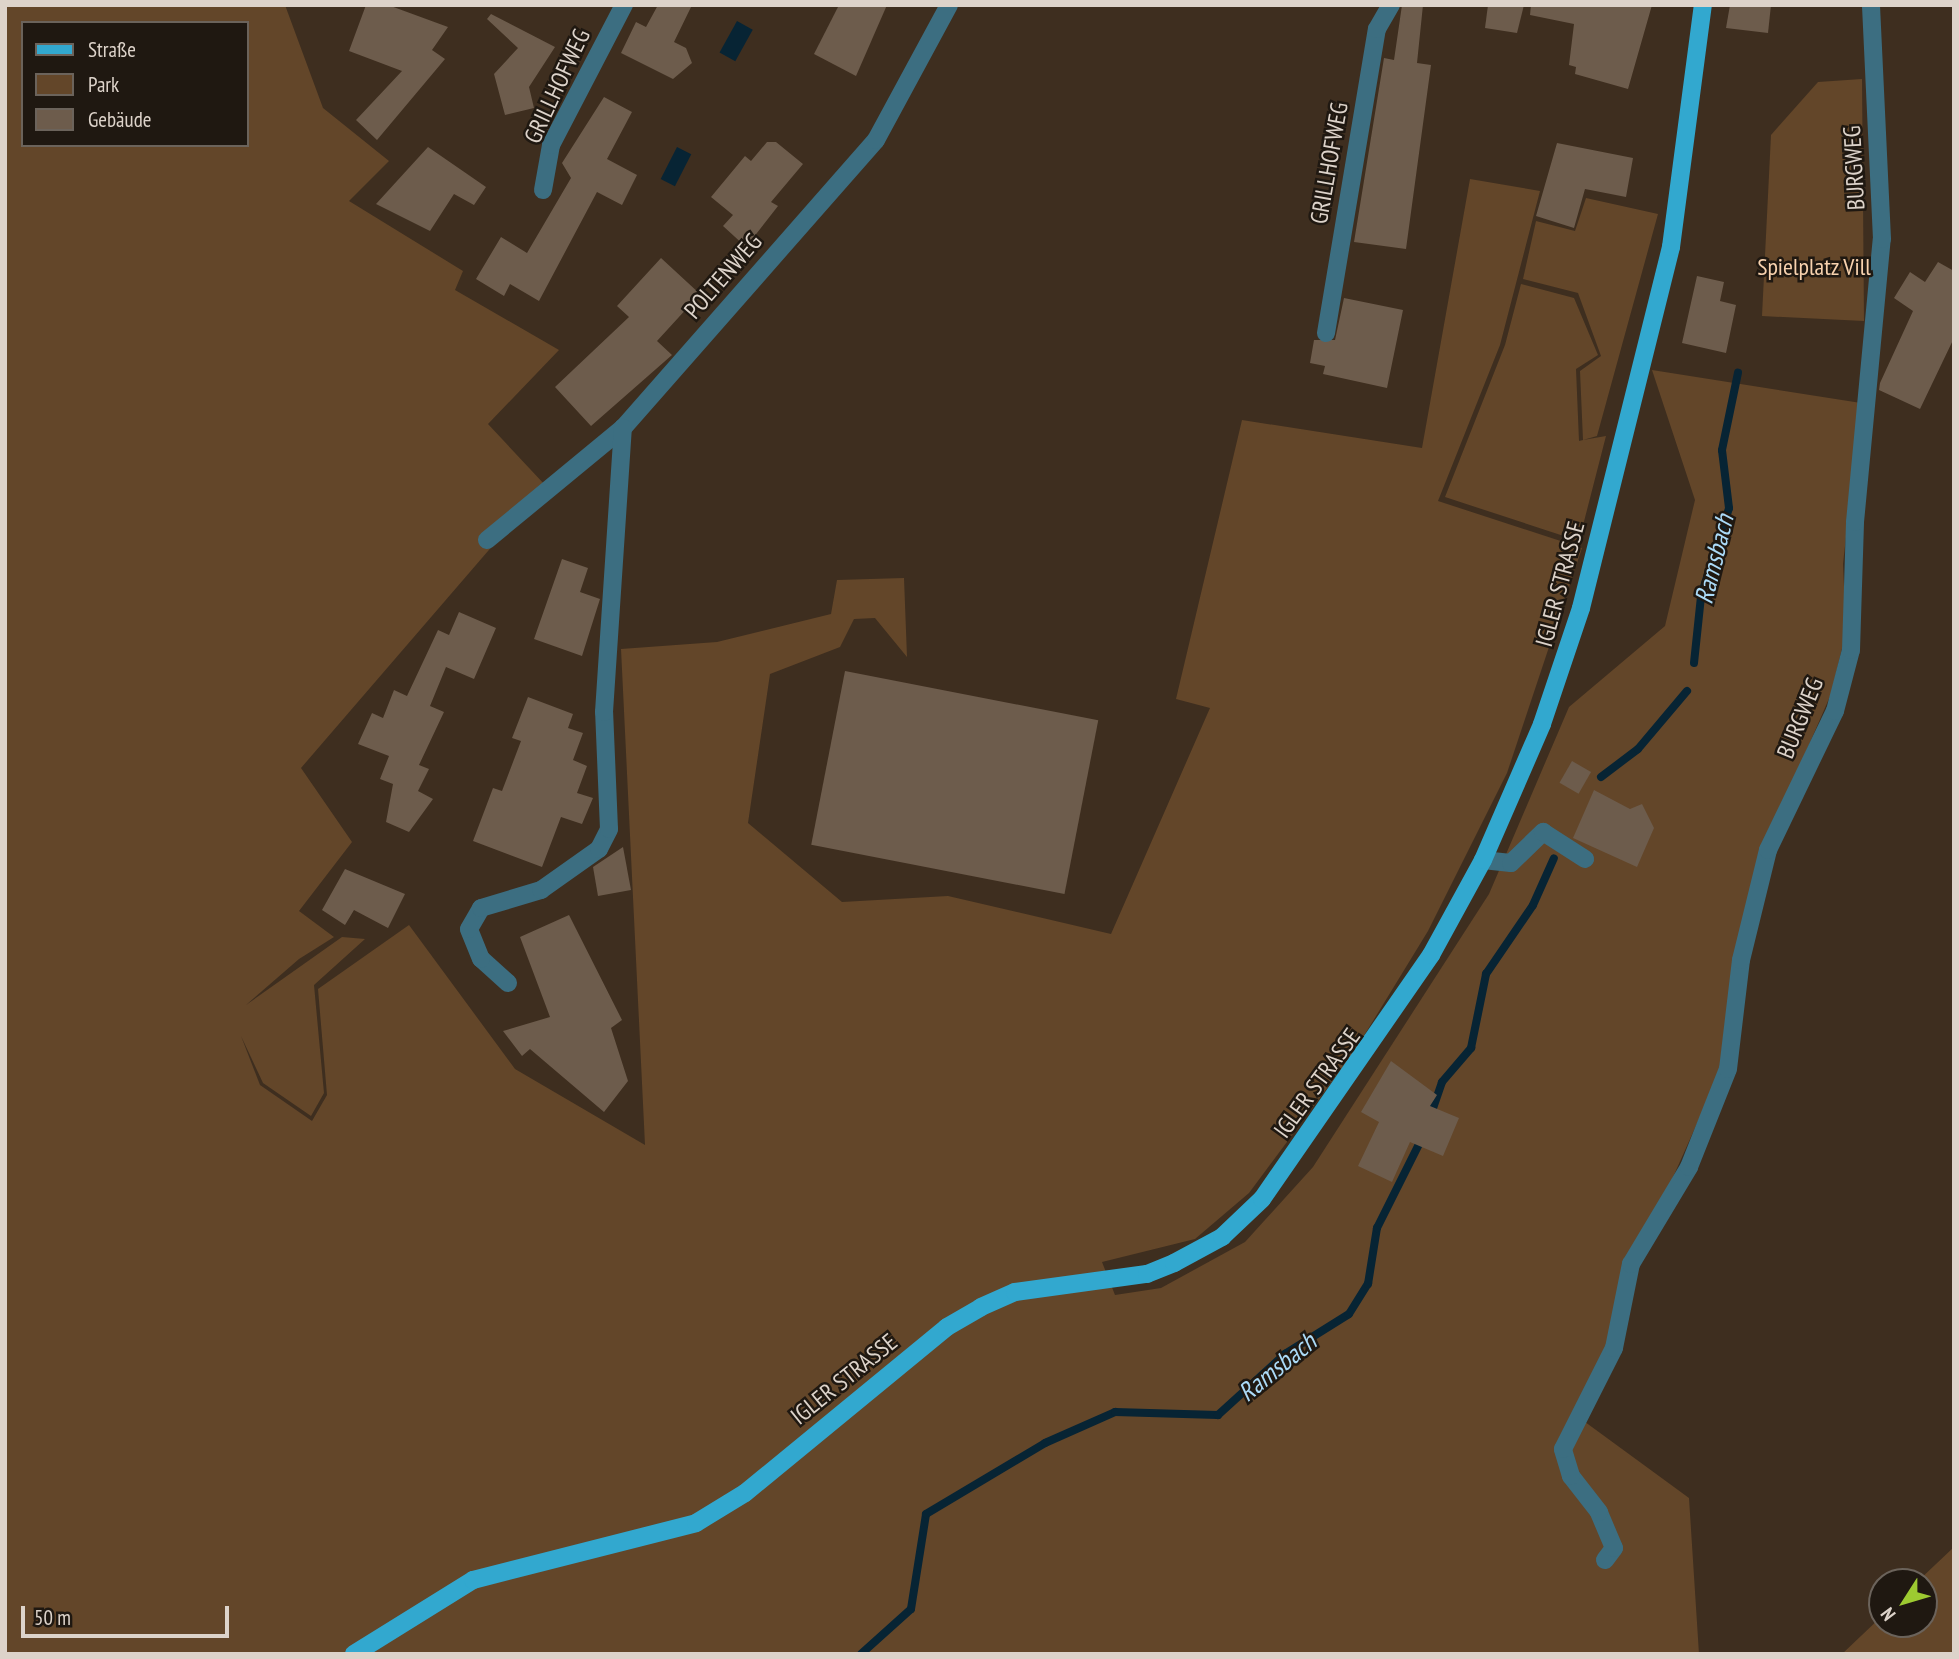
<!DOCTYPE html>
<meta charset="utf-8">
<style>
body{margin:0}
#map{position:relative;width:1959px;height:1659px;overflow:hidden;background:#3e2e1f;font-family:"PT Sans Narrow",sans-serif}
div>[style]{position:absolute}
[style*='--x']{left:calc(var(--x)*1px);top:calc(var(--y)*1px);width:calc(var(--w)*1px);rotate:calc(var(--a)*1deg)}
.green>*{inset:0;background:#634629}
.water>*{inset:0;background:#072434;transform-origin:0 0}
.stream>*{height:8px;margin:-4px;padding:0 4px;transform-origin:4px;border-radius:4px;background:#072434}
.building>*{inset:0;background:#6d5c4c;transform-origin:0 0}
.minor>*{height:18px;margin:-9px;padding:0 9px;transform-origin:9px;border-radius:9px;background:#3c6e81}
.major>*{height:18px;margin:-9px;padding:0 9px;transform-origin:9px;border-radius:9px;background:#32a8cf}
span{translate:-50% -50%;white-space:nowrap;text-align:center;line-height:1.15;-webkit-text-stroke:5px #1f1811;paint-order:stroke}
.street-label{font-size:24px;color:#ddd3ca}
.park-label{font-size:24px;color:#f8d2ae}
.water-label{font-size:26px;color:#abdaf7;font-style:italic}
.frame{position:absolute;inset:0;border:7px solid #ddd3ca;pointer-events:none}
.legend{position:absolute;left:21px;top:21px;width:228px;height:126px;box-sizing:border-box;background:#1f1811;border:2px solid #6b635b;margin:0;padding:9px 12px;list-style:none;font-size:21px;color:#ddd3ca}
.legend li{display:flex;align-items:center;gap:14px;height:35px}
.legend b{width:35px;border:2px solid #6b635b}
.north{position:absolute;left:1868px;top:1568px;width:70px;height:70px;box-sizing:border-box;background:#1f1811;border:2px solid #6b635b;border-radius:50%;rotate:233deg;font-size:19px;font-weight:700;line-height:28px;text-align:center;color:#ddd3ca}
.north::after{content:'';display:block;margin:auto;width:24px;height:32px;background:#9dca31;clip-path:polygon(50% 0,100% 100%,50% 72%,0 100%)}
.scale{position:absolute;left:21px;top:1606px;width:208px;height:32px;box-sizing:border-box;border:4px solid #ddd3ca;border-top:0;padding-left:9px;font-size:21px;line-height:24px;white-space:nowrap;color:#ddd3ca;-webkit-text-stroke:5px #1f1811;paint-order:stroke}
</style>
<div id="map">
<div class="green">
<div style="clip-path:polygon(evenodd,5px 5px,285px 5px,323px 108px,389px 161px,349px 201px,463px 271px,455px 290px,559px 350px,488px 424px,545px 485px,301px 768px,352px 842px,299px 911px,334px 937px,299px 959px,246px 1005px,342px 937px,365px 939px,314px 985px,324px 1093px,311px 1116px,263px 1083px,241px 1036px,260px 1085px,312px 1121px,327px 1095px,318px 989px,409px 925px,515px 1069px,645px 1145px,621px 649px,717px 642px,831px 614px,837px 580px,904px 578px,907px 657px,875px 618px,854px 619px,840px 647px,770px 674px,748px 823px,842px 902px,948px 896px,1111px 934px,1210px 708px,1176px 699px,1242px 420px,1422px 448px,1470px 179px,1540px 191px,1500px 345px,1438px 501px,1582px 548px,1507px 773px,1428px 931px,1354px 1052px,1249px 1193px,1195px 1239px,1102px 1262px,1115px 1295px,1161px 1288px,1245px 1242px,1313px 1167px,1489px 894px,1569px 707px,1665px 626px,1695px 500px,1652px 370px,1861px 403px,1843px 564px,1846px 632px,1831px 694px,1791px 786px,1724px 1063px,1665px 1195px,1581px 1419px,1689px 1498px,1699px 1654px,5px 1654px,5px 5px,23px 23px,247px 23px,247px 145px,23px 145px,23px 23px)"></div>
<div style="clip-path:polygon(1862px 79px,1864px 321px,1762px 316px,1771px 135px,1818px 82px)"></div>
<div style="clip-path:polygon(1586px 198px,1658px 214px,1597px 436px,1583px 440px,1606px 436px,1579px 541px,1445px 497px,1505px 345px,1521px 284px,1574px 298px,1598px 355px,1576px 369px,1579px 441px,1583px 440px,1580px 371px,1601px 356px,1578px 293px,1523px 279px,1536px 221px,1575px 231px)"></div>
<div style="clip-path:polygon(1954px 1547px,1954px 1654px,1842px 1654px,1882px 1616px,1882px 1624px,1924px 1624px,1924px 1582px,1917px 1582px)"></div>
</div>
<div class="water">
<div style="left:737px;top:21px;width:18px;height:36px;rotate:29deg"></div>
<div style="left:677px;top:147px;width:16px;height:36px;rotate:27deg"></div>
</div>
<div class="stream">
<div style="--x:1694;--y:663;--w:67;--a:-84"></div>
<div style="--x:1701;--y:596;--w:92;--a:-72.3"></div>
<div style="--x:1729;--y:508;--w:58;--a:-96.9"></div>
<div style="--x:1722;--y:450;--w:79;--a:-78.3"></div>
<div style="--x:1601;--y:777;--w:46;--a:-37.1"></div>
<div style="--x:1638;--y:749;--w:76;--a:-49.8"></div>
<div style="--x:1430;--y:1117;--w:37;--a:-71"></div>
<div style="--x:1442;--y:1082;--w:45;--a:-49.5"></div>
<div style="--x:1471;--y:1048;--w:76;--a:-78.5"></div>
<div style="--x:1486;--y:974;--w:83;--a:-55.7"></div>
<div style="--x:1533;--y:905;--w:51;--a:-65.9"></div>
<div style="--x:861;--y:1654;--w:67;--a:-42"></div>
<div style="--x:911;--y:1609;--w:96;--a:-81"></div>
<div style="--x:926;--y:1514;--w:139;--a:-30.8"></div>
<div style="--x:1045;--y:1443;--w:77;--a:-23.9"></div>
<div style="--x:1115;--y:1412;--w:103;--a:1.7"></div>
<div style="--x:1218;--y:1415;--w:91;--a:-42.3"></div>
<div style="--x:1285;--y:1354;--w:75;--a:-32"></div>
<div style="--x:1349;--y:1314;--w:36;--a:-58"></div>
<div style="--x:1368;--y:1284;--w:57;--a:-80.9"></div>
<div style="--x:1377;--y:1228;--w:103;--a:-63.4"></div>
</div>
<div class="building">
<div style="clip-path:polygon(366px 5px,388px 5px,448px 27px,432px 50px,445px 59px,377px 140px,356px 120px,402px 71px,349px 51px)"></div>
<div style="clip-path:polygon(658px 5px,692px 5px,674px 42px,686px 48px,692px 63px,673px 79px,621px 53px,636px 22px,646px 27px)"></div>
<div style="clip-path:polygon(839px 5px,887px 5px,856px 76px,814px 54px)"></div>
<div style="clip-path:polygon(1402px 5px,1423px 5px,1417px 63px,1431px 65px,1406px 249px,1354px 242px,1384px 58px,1394px 60px)"></div>
<div style="clip-path:polygon(1488px 5px,1524px 5px,1517px 33px,1485px 28px)"></div>
<div style="clip-path:polygon(1531px 5px,1652px 5px,1628px 89px,1575px 74px,1576px 67px,1569px 65px,1574px 24px,1530px 15px)"></div>
<div style="clip-path:polygon(1730px 5px,1771px 5px,1768px 33px,1726px 28px)"></div>
<div style="clip-path:polygon(491px 14px,555px 47px,529px 87px,534px 108px,505px 115px,494px 74px,518px 48px,487px 19px)"></div>
<div style="clip-path:polygon(604px 97px,632px 112px,607px 159px,637px 175px,622px 205px,597px 192px,539px 301px,510px 284px,504px 296px,476px 279px,501px 237px,527px 253px,571px 178px,562px 163px)"></div>
<div style="clip-path:polygon(767px 142px,776px 142px,803px 164px,771px 202px,778px 206px,746px 247px,723px 226px,733px 215px,711px 197px,745px 156px,751px 161px)"></div>
<div style="clip-path:polygon(1557px 143px,1633px 158px,1626px 197px,1585px 189px,1574px 228px,1536px 216px)"></div>
<div style="clip-path:polygon(428px 147px,486px 187px,474px 205px,454px 194px,430px 231px,376px 204px)"></div>
<div style="clip-path:polygon(661px 258px,700px 294px,657px 341px,672px 355px,591px 426px,555px 387px,629px 317px,617px 306px)"></div>
<div style="clip-path:polygon(1938px 262px,1954px 271px,1954px 338px,1920px 409px,1879px 390px,1880px 383px,1913px 311px,1894px 298px,1910px 272px,1925px 282px)"></div>
<div style="clip-path:polygon(1697px 276px,1724px 282px,1720px 301px,1736px 305px,1726px 353px,1682px 343px)"></div>
<div style="clip-path:polygon(1344px 298px,1403px 310px,1387px 388px,1323px 374px,1325px 366px,1310px 363px,1314px 340px,1335px 340px)"></div>
<div style="clip-path:polygon(562px 559px,588px 568px,580px 592px,600px 599px,582px 656px,534px 639px)"></div>
<div style="clip-path:polygon(459px 612px,496px 628px,474px 679px,446px 667px,430px 706px,444px 712px,419px 765px,429px 769px,418px 791px,433px 799px,409px 832px,386px 822px,393px 784px,380px 779px,389px 756px,358px 744px,372px 713px,383px 718px,394px 690px,407px 696px,438px 630px,449px 635px)"></div>
<div style="left:845px;top:671px;width:258px;height:177px;rotate:11deg"></div>
<div style="clip-path:polygon(528px 697px,573px 714px,568px 728px,583px 733px,573px 760px,587px 766px,577px 793px,593px 798px,582px 824px,561px 817px,542px 867px,473px 841px,493px 788px,502px 791px,521px 741px,512px 738px)"></div>
<div style="left:1572px;top:761px;width:22px;height:25px;rotate:30deg"></div>
<div style="clip-path:polygon(1594px 790px,1630px 809px,1642px 804px,1654px 828px,1637px 867px,1573px 838px)"></div>
<div style="clip-path:polygon(623px 847px,631px 890px,598px 896px,593px 867px)"></div>
<div style="clip-path:polygon(345px 869px,405px 894px,388px 928px,354px 910px,345px 925px,322px 910px)"></div>
<div style="clip-path:polygon(569px 915px,622px 1020px,611px 1028px,628px 1081px,604px 1112px,530px 1049px,522px 1056px,503px 1031px,550px 1017px,520px 937px)"></div>
<div style="clip-path:polygon(1391px 1061px,1437px 1095px,1430px 1106px,1459px 1118px,1443px 1156px,1410px 1142px,1392px 1182px,1358px 1166px,1379px 1122px,1361px 1112px)"></div>
</div>
<div class="minor">
<div style="--x:543;--y:190;--w:46;--a:-79.9"></div>
<div style="--x:551;--y:145;--w:158;--a:-62.5"></div>
<div style="--x:1326;--y:333;--w:308;--a:-80.5"></div>
<div style="--x:1377;--y:29;--w:28;--a:-60"></div>
<div style="--x:487;--y:540;--w:176;--a:-39.5"></div>
<div style="--x:623;--y:428;--w:383;--a:-48.7"></div>
<div style="--x:876;--y:140;--w:153;--a:-61.6"></div>
<div style="--x:1483;--y:860;--w:28;--a:6"></div>
<div style="--x:1511;--y:863;--w:45;--a:-44.1"></div>
<div style="--x:1543;--y:832;--w:50;--a:32.7"></div>
<div style="--x:508;--y:983;--w:36;--a:-138"></div>
<div style="--x:481;--y:959;--w:32;--a:-112"></div>
<div style="--x:469;--y:929;--w:24;--a:-60"></div>
<div style="--x:481;--y:908;--w:63;--a:-16.7"></div>
<div style="--x:541;--y:890;--w:71;--a:-35.3"></div>
<div style="--x:599;--y:849;--w:22;--a:-63"></div>
<div style="--x:609;--y:829;--w:117;--a:-92.4"></div>
<div style="--x:604;--y:712;--w:285;--a:-86.2"></div>
<div style="--x:1605;--y:1560;--w:15;--a:-53"></div>
<div style="--x:1614;--y:1548;--w:39;--a:-113"></div>
<div style="--x:1599;--y:1512;--w:46;--a:-127.9"></div>
<div style="--x:1571;--y:1476;--w:28;--a:-107"></div>
<div style="--x:1563;--y:1449;--w:113;--a:-63.2"></div>
<div style="--x:1614;--y:1348;--w:86;--a:-78.6"></div>
<div style="--x:1631;--y:1264;--w:113;--a:-59.1"></div>
<div style="--x:1689;--y:1167;--w:105;--a:-68.3"></div>
<div style="--x:1728;--y:1069;--w:110;--a:-83.2"></div>
<div style="--x:1741;--y:960;--w:113;--a:-76.2"></div>
<div style="--x:1768;--y:850;--w:154;--a:-64.3"></div>
<div style="--x:1835;--y:711;--w:63;--a:-75.3"></div>
<div style="--x:1851;--y:650;--w:128;--a:-88.2"></div>
<div style="--x:1855;--y:522;--w:284;--a:-84.6"></div>
<div style="--x:1882;--y:239;--w:234;--a:-92.7"></div>
</div>
<div class="major">
<div style="--x:354;--y:1654;--w:140;--a:-31.9"></div>
<div style="--x:473;--y:1580;--w:230;--a:-14.3"></div>
<div style="--x:696;--y:1523;--w:57;--a:-31.5"></div>
<div style="--x:745;--y:1493;--w:261;--a:-39.4"></div>
<div style="--x:947;--y:1327;--w:39;--a:-30"></div>
<div style="--x:981;--y:1307;--w:37;--a:-24"></div>
<div style="--x:1015;--y:1292;--w:133;--a:-7.8"></div>
<div style="--x:1147;--y:1274;--w:29;--a:-22"></div>
<div style="--x:1174;--y:1263;--w:55;--a:-28.4"></div>
<div style="--x:1222;--y:1237;--w:55;--a:-43.5"></div>
<div style="--x:1262;--y:1199;--w:297;--a:-55.3"></div>
<div style="--x:1431;--y:955;--w:108;--a:-61.3"></div>
<div style="--x:1483;--y:860;--w:148;--a:-66.5"></div>
<div style="--x:1542;--y:724;--w:122;--a:-71.4"></div>
<div style="--x:1581;--y:608;--w:372;--a:-76"></div>
<div style="--x:1671;--y:247;--w:244;--a:-82.5"></div>
</div>
<div class="street-label">
<span style="left:557px;top:86px;rotate:-65deg">GRILLHOFWEG</span>
<span style="left:1329px;top:163px;rotate:-80deg">GRILLHOFWEG</span>
<span style="left:1854px;top:168px;rotate:-93deg">BURGWEG</span>
<span style="left:723px;top:276px;rotate:-49deg">POLTENWEG</span>
<span style="left:1560px;top:584px;rotate:-75deg">IGLER STRASSE</span>
<span style="left:1800px;top:718px;rotate:-68deg">BURGWEG</span>
<span style="left:1317px;top:1083px;rotate:-54deg">IGLER STRASSE</span>
<span style="left:844px;top:1379px;rotate:-39deg">IGLER STRASSE</span>
</div>
<div class="park-label">
<span style="left:1814px;top:267px">Spielplatz Vill</span>
</div>
<div class="water-label">
<span style="left:1714px;top:559px;rotate:-76deg">Ramsbach</span>
<span style="left:1277px;top:1367px;rotate:-39deg">Ramsbach</span>
</div>
<div class="frame"></div>
<ul class="legend">
<li><b style="height:9px;background:#32a8cf"></b>Straße</li>
<li><b style="height:19px;background:#634629"></b>Park</li>
<li><b style="height:19px;background:#6d5c4c"></b>Gebäude</li>
</ul>
<div class="north">N</div>
<div class="scale">50 m</div>
</div>
